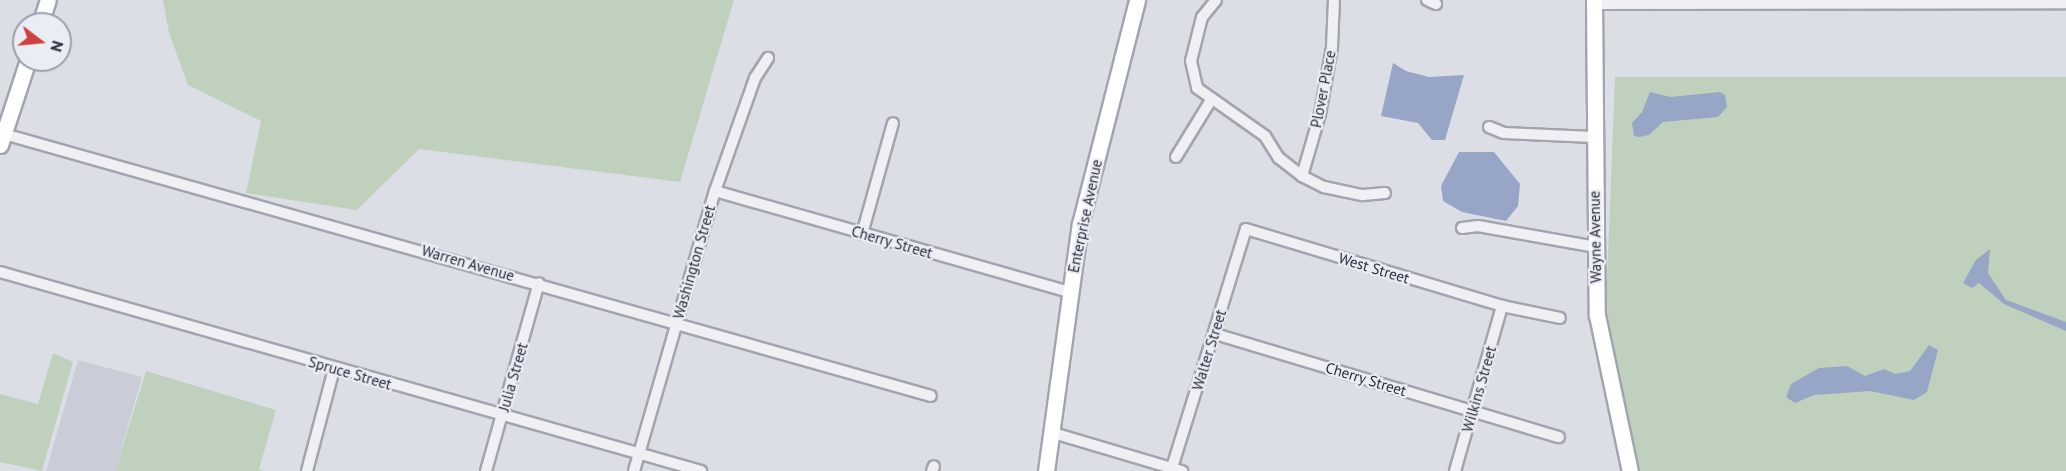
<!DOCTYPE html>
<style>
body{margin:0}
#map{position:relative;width:2066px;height:471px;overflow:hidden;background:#dcdee6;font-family:"PT Sans",sans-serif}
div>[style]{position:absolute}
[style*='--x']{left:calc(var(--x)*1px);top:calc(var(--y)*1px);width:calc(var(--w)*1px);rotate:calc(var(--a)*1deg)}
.built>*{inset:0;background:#cacdd8}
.green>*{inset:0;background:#bfd0bd}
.water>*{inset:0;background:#97a6c6}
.roads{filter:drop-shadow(2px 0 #a2a4b0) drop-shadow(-2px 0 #a2a4b0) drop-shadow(0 2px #a2a4b0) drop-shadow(0 -2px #a2a4b0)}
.street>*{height:10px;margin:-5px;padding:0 5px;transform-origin:5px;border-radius:5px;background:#eef0f4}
.secondary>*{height:15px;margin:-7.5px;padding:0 7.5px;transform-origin:7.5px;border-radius:7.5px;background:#fff}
span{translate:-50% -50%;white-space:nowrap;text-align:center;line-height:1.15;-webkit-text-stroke:4.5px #ebedf4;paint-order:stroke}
.street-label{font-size:15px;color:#262a3c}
.north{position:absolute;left:12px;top:12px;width:60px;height:60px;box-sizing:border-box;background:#ebedf4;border:2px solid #9c9faa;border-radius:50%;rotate:106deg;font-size:16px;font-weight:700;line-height:24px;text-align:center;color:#262a3c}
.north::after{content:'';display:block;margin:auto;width:21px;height:27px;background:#cc4240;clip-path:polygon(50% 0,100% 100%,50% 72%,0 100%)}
</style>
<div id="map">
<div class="built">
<div style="clip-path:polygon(78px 360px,142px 377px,115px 471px,46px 471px)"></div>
</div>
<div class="green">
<div style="clip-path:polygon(163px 0,734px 0,680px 182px,419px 149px,357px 210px,246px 193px,261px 121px,188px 85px,169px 33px)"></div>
<div style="clip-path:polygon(1615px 77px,2066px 77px,2066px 471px,1637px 471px,1606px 308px)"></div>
<div style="clip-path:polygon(53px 353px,73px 362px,42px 471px,0 462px,0 394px,38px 404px)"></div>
<div style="clip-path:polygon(146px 371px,276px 410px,259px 469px,263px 471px,115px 471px)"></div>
</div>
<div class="water">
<div style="clip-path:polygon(1393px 63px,1406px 71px,1429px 77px,1464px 75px,1445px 140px,1432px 140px,1418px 123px,1381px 116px)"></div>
<div style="clip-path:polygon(1650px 92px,1670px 97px,1720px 92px,1725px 95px,1727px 107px,1718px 117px,1663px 122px,1649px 135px,1639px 137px,1634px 136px,1632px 123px,1642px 112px)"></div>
<div style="clip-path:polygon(1459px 152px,1494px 152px,1520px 184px,1518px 206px,1506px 221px,1462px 212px,1443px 201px,1441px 186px)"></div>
<div style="clip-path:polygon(1990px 249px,1988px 273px,2006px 300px,2066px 322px,2066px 331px,2004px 304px,1979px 283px,1972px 288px,1963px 283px,1976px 260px)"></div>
<div style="clip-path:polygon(1929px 345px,1938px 350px,1927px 392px,1914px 400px,1870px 391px,1814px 395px,1795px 403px,1786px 397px,1791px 384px,1819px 368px,1847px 366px,1865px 376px,1884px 369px,1895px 374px,1910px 371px)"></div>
</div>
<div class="roads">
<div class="street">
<div style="--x:1216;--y:0;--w:22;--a:129"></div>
<div style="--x:1202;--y:17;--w:45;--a:104"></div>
<div style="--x:1191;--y:61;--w:28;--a:77"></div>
<div style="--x:1197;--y:88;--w:83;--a:35.2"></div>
<div style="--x:1265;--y:136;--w:26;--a:58"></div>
<div style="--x:1279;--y:158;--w:29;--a:38"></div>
<div style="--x:1302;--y:176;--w:25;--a:27"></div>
<div style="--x:1324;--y:187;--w:40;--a:12"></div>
<div style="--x:1363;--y:195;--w:22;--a:-5"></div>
<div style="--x:1427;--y:0;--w:10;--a:24"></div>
<div style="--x:1594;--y:4;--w:472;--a:-0.1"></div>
<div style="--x:1489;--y:127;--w:16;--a:22"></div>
<div style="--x:1504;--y:133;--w:89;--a:2.6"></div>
<div style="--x:4;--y:134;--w:963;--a:15.78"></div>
<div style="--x:1176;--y:157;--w:67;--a:-58.4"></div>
<div style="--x:1302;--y:176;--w:65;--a:-73.8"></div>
<div style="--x:1320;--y:114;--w:68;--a:-79.8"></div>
<div style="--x:1332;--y:47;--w:47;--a:-87.6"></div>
<div style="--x:715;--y:191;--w:368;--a:15.9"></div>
<div style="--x:1462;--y:228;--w:16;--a:-7"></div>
<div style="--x:1478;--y:226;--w:120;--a:10.1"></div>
<div style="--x:862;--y:234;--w:115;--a:-74.4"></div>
<div style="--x:0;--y:272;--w:729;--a:15.85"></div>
<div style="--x:1215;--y:334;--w:359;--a:16.7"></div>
<div style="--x:1050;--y:432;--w:138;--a:16.5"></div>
<div style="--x:307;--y:471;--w:106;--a:-75.2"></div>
<div style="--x:486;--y:471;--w:195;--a:-74.3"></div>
<div style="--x:634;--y:471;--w:291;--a:-73.9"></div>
<div style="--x:715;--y:191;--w:120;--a:-70.5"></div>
<div style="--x:755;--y:78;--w:24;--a:-57"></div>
<div style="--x:932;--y:471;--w:5;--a:-68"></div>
<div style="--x:1171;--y:471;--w:253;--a:-72.8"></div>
<div style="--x:1246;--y:229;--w:267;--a:16.7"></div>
<div style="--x:1502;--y:306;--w:59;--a:11.7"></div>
<div style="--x:1455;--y:471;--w:172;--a:-74.1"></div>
</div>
<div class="secondary">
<div style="--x:1594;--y:0;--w:315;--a:89.5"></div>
<div style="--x:1597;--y:315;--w:159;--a:78.1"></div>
<div style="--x:40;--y:24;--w:25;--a:-72"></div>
<div style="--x:0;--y:145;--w:89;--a:-71.8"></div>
<div style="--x:1046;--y:471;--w:249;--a:-82.2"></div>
<div style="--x:1080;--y:224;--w:231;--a:-75.7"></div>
</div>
</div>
<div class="street-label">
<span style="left:1323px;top:89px;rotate:-79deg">Plover Place</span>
<span style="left:1085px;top:216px;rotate:-78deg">Enterprise Avenue</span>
<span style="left:1595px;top:237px;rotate:-91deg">Wayne Avenue</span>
<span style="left:892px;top:242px;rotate:16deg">Cherry Street</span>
<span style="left:694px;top:262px;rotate:-74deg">Washington Street</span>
<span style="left:468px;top:263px;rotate:16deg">Warren Avenue</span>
<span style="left:1374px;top:268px;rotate:17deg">West Street</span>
<span style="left:1209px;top:350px;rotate:-73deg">Walter Street</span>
<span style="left:350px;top:373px;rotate:16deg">Spruce Street</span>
<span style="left:513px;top:377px;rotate:-74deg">Julia Street</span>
<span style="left:1366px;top:379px;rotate:17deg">Cherry Street</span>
<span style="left:1479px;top:389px;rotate:-74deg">Wilkins Street</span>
</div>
<div class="north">N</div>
</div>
